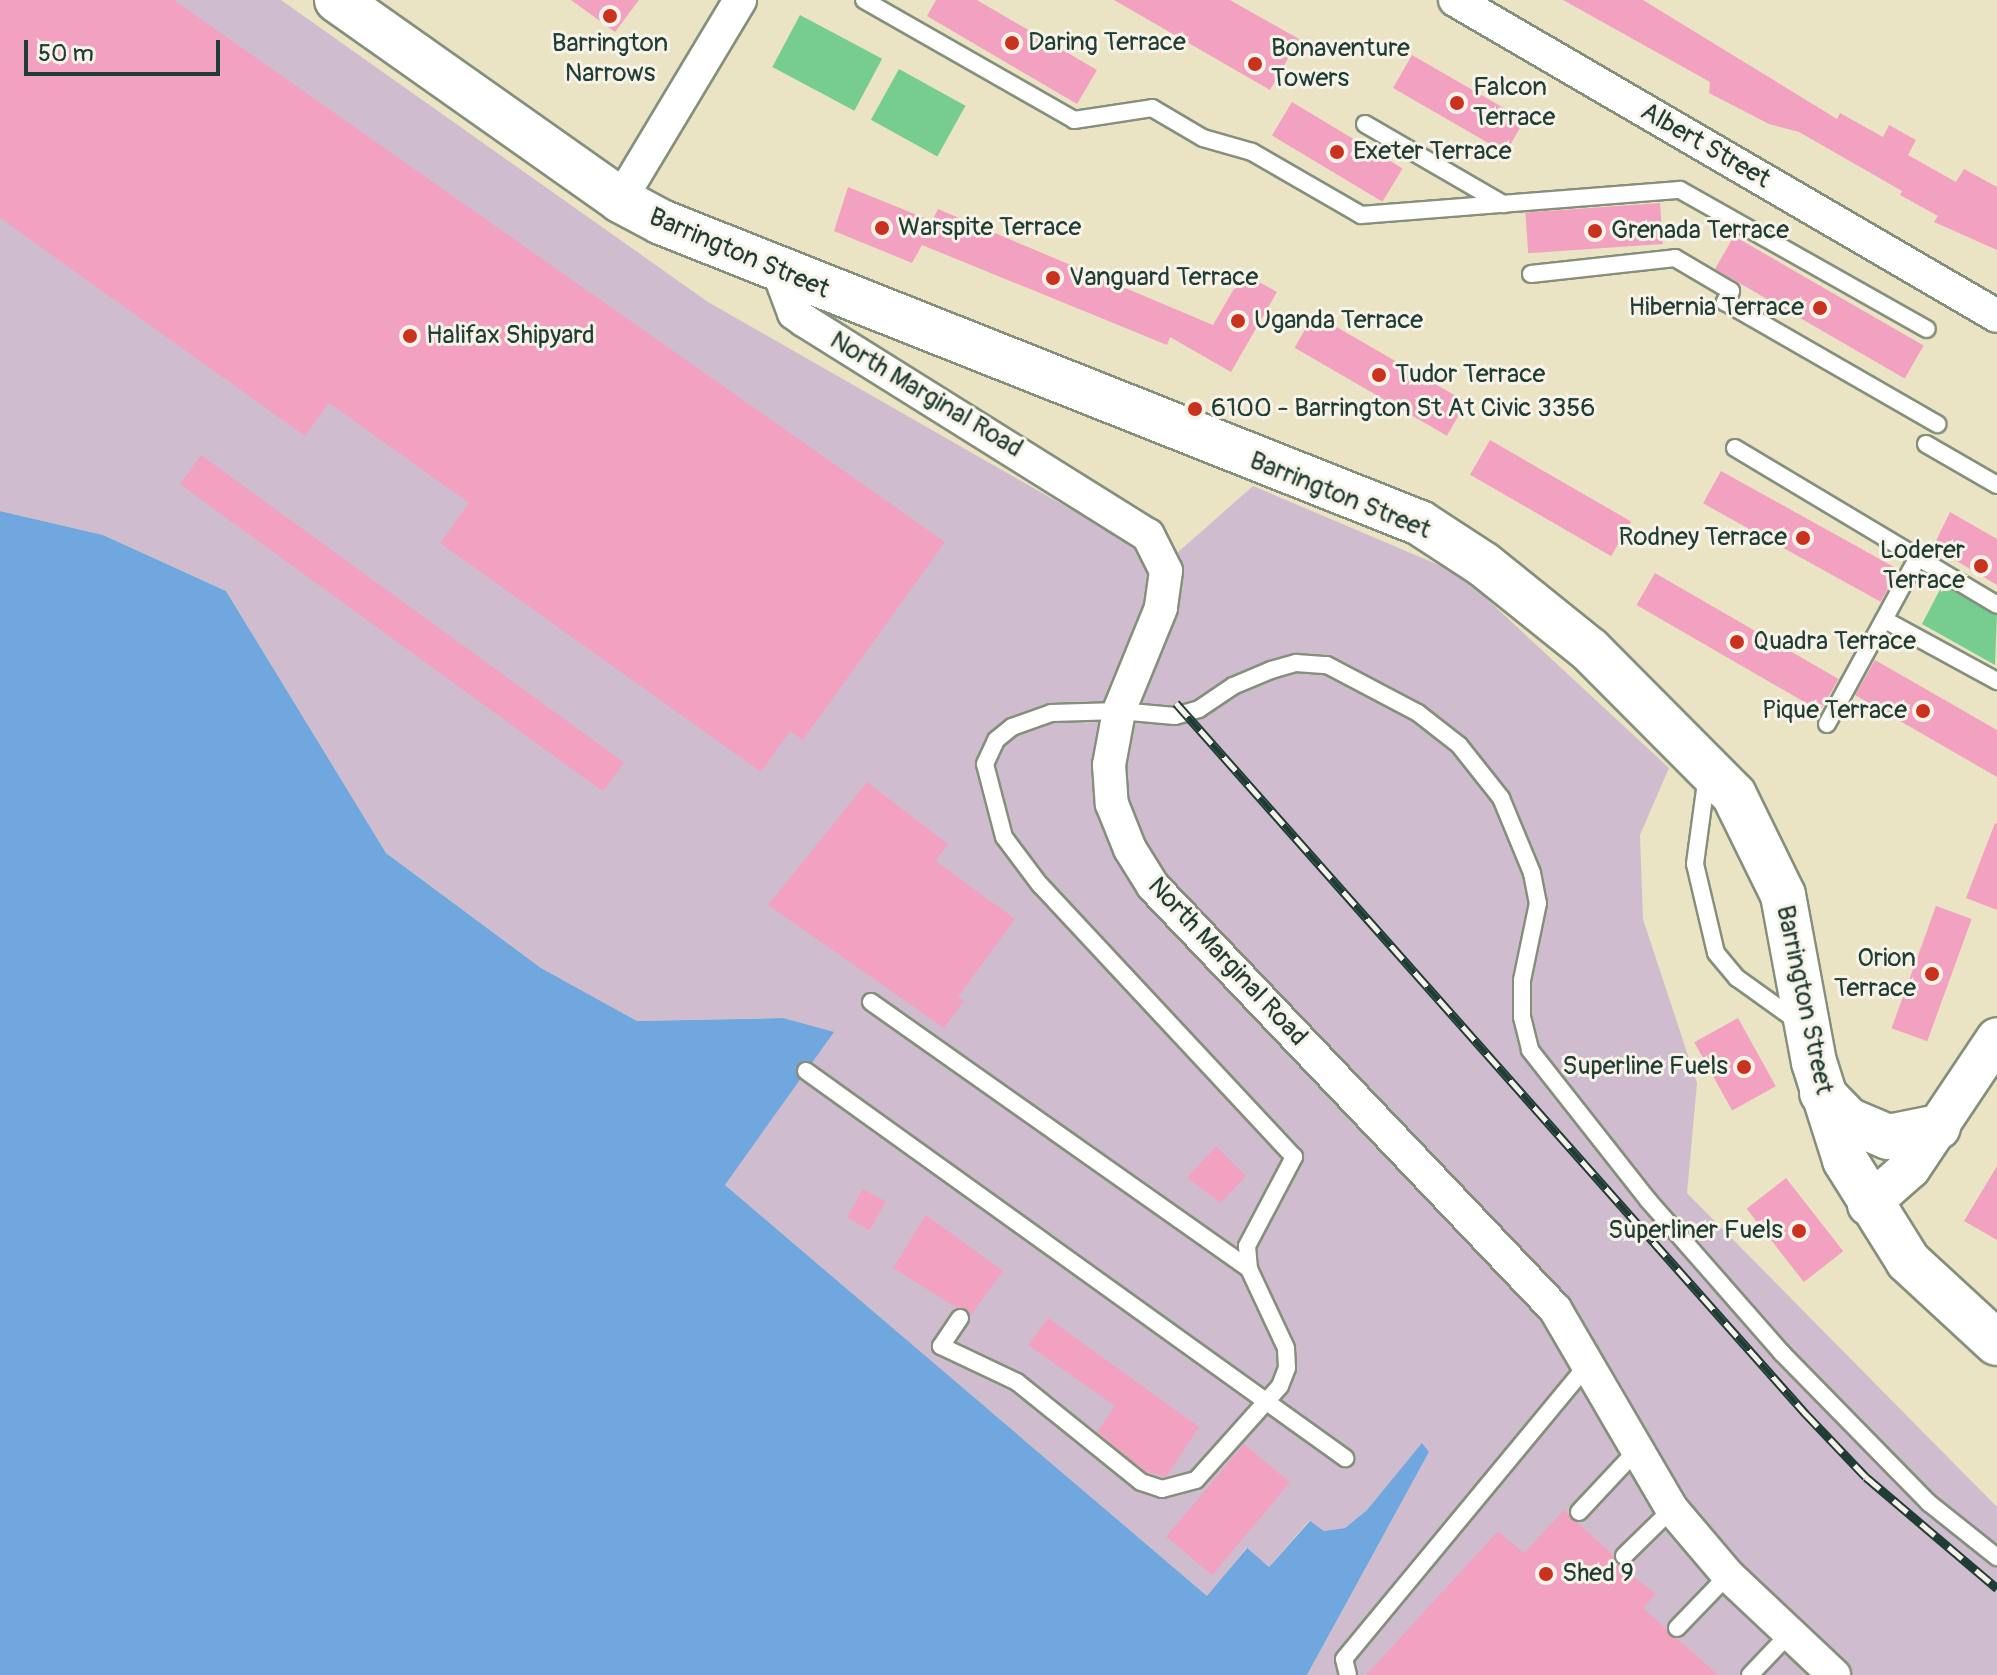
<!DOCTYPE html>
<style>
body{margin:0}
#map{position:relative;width:1997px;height:1675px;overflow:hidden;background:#ebe4c4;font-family:Pangolin,sans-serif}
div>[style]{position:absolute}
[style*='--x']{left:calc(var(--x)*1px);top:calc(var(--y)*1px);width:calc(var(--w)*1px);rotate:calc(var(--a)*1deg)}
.industrial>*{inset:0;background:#cfbdcf}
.green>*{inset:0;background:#77cc90;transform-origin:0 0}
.water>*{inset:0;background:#6fa7de}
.building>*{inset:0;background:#f3a1c1;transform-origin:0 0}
.roads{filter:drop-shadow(2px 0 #85907c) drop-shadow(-2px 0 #85907c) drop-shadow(0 2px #85907c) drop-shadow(0 -2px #85907c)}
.service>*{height:16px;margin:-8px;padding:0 8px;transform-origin:8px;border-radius:8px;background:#fff}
.minor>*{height:32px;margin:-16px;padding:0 16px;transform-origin:16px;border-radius:16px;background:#fff}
.tertiary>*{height:40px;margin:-20px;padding:0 20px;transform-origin:20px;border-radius:20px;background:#fff}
.primary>*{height:44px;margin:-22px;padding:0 22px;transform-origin:22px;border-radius:22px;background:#fff}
.rail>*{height:9px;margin-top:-4.5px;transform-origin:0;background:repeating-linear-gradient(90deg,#f7f3e8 0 18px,#1f3d34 0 36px);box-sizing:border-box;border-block:2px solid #1f3d34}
.dots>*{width:22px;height:22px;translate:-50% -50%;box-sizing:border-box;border:4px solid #f7f3e8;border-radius:50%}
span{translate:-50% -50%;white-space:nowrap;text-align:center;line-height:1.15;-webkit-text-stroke:6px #f7f3e8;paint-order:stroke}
.poi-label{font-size:26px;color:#1f3d34}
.left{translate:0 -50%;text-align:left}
.right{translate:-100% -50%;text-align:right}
.street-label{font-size:26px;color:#1f3d34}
.scale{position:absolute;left:24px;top:40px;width:196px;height:36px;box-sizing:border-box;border:4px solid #1f3d34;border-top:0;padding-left:10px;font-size:24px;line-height:28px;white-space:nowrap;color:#1f3d34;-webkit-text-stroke:6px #f7f3e8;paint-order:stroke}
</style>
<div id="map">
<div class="industrial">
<div style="clip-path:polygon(0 0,281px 0,708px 302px,1142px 550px,1151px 576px,1253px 486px,1460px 574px,1669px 768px,1640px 835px,1643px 919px,1697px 1083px,1687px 1193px,1997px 1507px,1997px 1675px,1307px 1675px,1429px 1452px,1422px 1444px,1367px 1510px,1345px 1528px,1324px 1531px,1309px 1521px,1269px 1567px,1246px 1548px,1208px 1597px,725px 1185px,833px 1033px,782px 1018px,637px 1021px,541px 968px,386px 853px,226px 591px,103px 535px,0 511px)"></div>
</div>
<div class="green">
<div style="left:800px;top:15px;width:93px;height:59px;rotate:28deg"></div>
<div style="left:899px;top:69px;width:76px;height:58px;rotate:29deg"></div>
<div style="clip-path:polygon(1944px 582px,1997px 612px,1995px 665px,1922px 624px)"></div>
</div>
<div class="water">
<div style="clip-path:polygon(0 511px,103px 535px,226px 591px,386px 853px,541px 968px,637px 1021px,783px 1018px,834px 1032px,725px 1185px,1207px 1596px,1247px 1548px,1269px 1567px,1310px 1521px,1324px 1531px,1345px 1528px,1367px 1510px,1422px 1443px,1429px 1452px,1307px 1675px,0 1675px)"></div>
</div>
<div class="building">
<div style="clip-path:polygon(0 0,174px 0,945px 542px,803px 740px,790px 731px,761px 772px,440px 543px,469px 503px,329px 403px,305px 436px,0 218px)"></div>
<div style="clip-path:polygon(571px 0,639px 0,615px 32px)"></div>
<div style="clip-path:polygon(936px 0,977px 0,1097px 70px,1077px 104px,927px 16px)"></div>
<div style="clip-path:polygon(1114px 0,1230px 0,1299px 39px,1270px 90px)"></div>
<div style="clip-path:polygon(1563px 0,1643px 0,1837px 119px,1840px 113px,1883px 137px,1889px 125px,1916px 140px,1908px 155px,1956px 182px,1964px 169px,1997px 187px,1997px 250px,1934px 222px,1938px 216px,1900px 195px,1902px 191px,1799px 132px,1769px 124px,1709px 93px,1710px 82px)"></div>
<div style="left:1412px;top:55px;width:130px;height:38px;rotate:30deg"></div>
<div style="left:1292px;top:102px;width:129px;height:39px;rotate:31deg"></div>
<div style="clip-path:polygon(848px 187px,932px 221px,938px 209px,1213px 325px,1243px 273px,1277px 292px,1231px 372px,1170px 337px,1167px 345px,922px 245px,912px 263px,834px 231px)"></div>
<div style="left:1660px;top:203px;width:41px;height:135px;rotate:86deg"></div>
<div style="left:1734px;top:236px;width:219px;height:38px;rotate:30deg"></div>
<div style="left:1314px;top:314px;width:176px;height:39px;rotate:30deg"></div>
<div style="left:1490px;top:440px;width:163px;height:40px;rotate:30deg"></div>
<div style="left:201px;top:455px;width:523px;height:36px;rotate:36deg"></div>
<div style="left:1721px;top:471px;width:203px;height:37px;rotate:29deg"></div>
<div style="clip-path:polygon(1950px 512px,1997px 539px,1997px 585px,1933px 547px)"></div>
<div style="left:1655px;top:573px;width:212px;height:37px;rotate:30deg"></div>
<div style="clip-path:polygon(1875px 660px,1997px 730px,1997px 777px,1855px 695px)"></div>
<div style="clip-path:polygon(867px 782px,948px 844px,936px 861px,1015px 919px,958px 997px,964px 1001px,944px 1028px,768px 905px)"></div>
<div style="clip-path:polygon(1995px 823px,1997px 824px,1997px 910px,1966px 898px)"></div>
<div style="left:1936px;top:906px;width:38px;height:130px;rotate:20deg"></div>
<div style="left:1738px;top:1018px;width:78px;height:50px;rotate:61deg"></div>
<div style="clip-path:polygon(1216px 1146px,1246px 1176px,1221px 1203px,1187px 1178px)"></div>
<div style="clip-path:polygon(1997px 1166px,1997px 1240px,1964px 1221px)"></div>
<div style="left:1786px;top:1178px;width:93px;height:50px;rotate:52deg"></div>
<div style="left:863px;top:1189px;width:26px;height:33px;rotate:29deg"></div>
<div style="clip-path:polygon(926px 1215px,1003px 1271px,970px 1316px,893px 1268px)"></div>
<div style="clip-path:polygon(1048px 1318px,1199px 1427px,1166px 1477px,1146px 1472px,1097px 1432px,1115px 1406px,1028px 1345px)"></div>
<div style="left:1244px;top:1444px;width:60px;height:121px;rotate:40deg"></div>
<div style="clip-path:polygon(1564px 1510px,1613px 1555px,1617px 1564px,1656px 1594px,1643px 1608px,1718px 1675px,1366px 1675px,1498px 1531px,1524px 1553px)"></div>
</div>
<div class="roads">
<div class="service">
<div style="--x:864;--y:0;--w:242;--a:29.7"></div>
<div style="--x:1074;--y:120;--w:79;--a:-8.7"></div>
<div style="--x:1152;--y:108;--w:59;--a:30.5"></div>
<div style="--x:1203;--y:138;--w:51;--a:15.9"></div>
<div style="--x:1252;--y:152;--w:126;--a:30"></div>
<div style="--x:1361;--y:215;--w:320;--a:-4.5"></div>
<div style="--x:1680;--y:190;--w:283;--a:29.4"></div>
<div style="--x:1365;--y:124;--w:160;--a:30.1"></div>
<div style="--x:1531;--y:274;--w:145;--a:-6.3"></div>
<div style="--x:1675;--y:258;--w:65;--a:30.5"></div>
<div style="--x:1731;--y:291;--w:13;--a:119"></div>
<div style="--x:1725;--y:302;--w:245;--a:29.9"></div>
<div style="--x:1926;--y:444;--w:82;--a:30"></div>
<div style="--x:1735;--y:448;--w:305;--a:30.9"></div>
<div style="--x:1885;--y:620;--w:128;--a:28.6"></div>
<div style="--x:1827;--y:724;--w:188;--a:-61.4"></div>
<div style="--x:1707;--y:775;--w:90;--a:97.7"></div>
<div style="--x:1695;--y:864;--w:91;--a:76.7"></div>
<div style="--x:1716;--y:953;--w:33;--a:50"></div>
<div style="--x:1737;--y:978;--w:74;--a:35.6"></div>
<div style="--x:871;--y:1002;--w:463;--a:35.2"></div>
<div style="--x:806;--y:1071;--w:664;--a:35.68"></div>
<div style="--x:960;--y:1318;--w:34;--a:124"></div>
<div style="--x:941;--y:1346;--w:84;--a:25.3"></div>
<div style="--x:1017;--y:1382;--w:159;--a:38.9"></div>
<div style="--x:1141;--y:1482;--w:22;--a:18"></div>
<div style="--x:1162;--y:1489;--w:35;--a:-15"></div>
<div style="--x:1196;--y:1480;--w:126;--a:-48.2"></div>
<div style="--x:1280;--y:1386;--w:19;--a:-69"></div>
<div style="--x:1287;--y:1368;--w:20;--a:-93"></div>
<div style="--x:1286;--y:1348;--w:87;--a:-115.1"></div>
<div style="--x:1249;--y:1269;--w:23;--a:-95"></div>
<div style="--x:1247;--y:1246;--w:101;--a:-62.2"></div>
<div style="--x:1294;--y:1157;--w:372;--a:-133"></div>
<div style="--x:1040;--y:885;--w:60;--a:-126.9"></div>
<div style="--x:1004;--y:837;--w:75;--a:-104.6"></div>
<div style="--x:985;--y:764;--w:26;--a:-65"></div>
<div style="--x:996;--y:740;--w:21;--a:-39"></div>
<div style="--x:1012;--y:727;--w:41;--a:-19.7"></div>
<div style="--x:1051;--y:713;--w:68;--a:-1.7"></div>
<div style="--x:1119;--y:711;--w:56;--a:5.1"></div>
<div style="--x:1175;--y:716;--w:25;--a:-16"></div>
<div style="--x:1199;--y:709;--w:41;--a:-34.1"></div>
<div style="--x:1233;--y:686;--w:41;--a:-22.8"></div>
<div style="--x:1271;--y:670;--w:26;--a:-16"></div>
<div style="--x:1296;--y:663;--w:31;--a:4"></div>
<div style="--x:1327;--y:665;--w:103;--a:27.8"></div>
<div style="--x:1418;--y:713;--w:52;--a:38"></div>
<div style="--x:1459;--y:745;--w:68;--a:51.6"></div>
<div style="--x:1501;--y:798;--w:81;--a:67.5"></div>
<div style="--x:1532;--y:873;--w:31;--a:79"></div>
<div style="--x:1538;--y:903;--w:79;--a:101.7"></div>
<div style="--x:1522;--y:980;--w:37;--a:90"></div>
<div style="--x:1522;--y:1017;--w:34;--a:76"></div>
<div style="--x:1530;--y:1050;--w:191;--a:51.8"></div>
<div style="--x:1648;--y:1200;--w:203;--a:48.8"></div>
<div style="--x:1782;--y:1353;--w:210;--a:45.6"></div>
<div style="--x:1929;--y:1503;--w:87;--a:38.5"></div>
<div style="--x:1579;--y:1512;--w:83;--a:-46.9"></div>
<div style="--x:1624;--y:1556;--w:67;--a:-44.4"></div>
<div style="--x:1677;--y:1628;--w:74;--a:-46.1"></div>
<div style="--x:1348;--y:1675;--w:16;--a:-104"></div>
<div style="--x:1344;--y:1659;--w:384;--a:-50.4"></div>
<div style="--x:1750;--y:1675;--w:58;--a:-46.4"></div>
</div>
<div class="minor">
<div style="--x:1455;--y:0;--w:627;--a:30.24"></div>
<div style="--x:620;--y:200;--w:233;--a:-59"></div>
<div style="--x:779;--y:273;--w:43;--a:69.4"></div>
<div style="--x:794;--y:313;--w:14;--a:36"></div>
<div style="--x:805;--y:321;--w:404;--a:32"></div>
<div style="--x:1148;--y:535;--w:40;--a:63.4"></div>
<div style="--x:1166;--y:571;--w:37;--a:98"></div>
<div style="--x:1161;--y:608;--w:111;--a:112.2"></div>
<div style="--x:1119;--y:711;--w:55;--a:100.5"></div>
<div style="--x:1109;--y:765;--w:39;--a:86"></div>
<div style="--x:1112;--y:804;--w:48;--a:68.2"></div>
<div style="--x:1130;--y:849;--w:44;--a:58.1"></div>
<div style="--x:1153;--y:886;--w:584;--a:46.46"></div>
<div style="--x:1555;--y:1309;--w:232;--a:59.7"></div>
<div style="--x:1672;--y:1509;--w:87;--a:49.7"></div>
<div style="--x:1728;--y:1575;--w:146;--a:43.3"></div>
</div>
<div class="tertiary">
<div style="--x:1868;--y:1205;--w:56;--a:-41.4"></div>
<div style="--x:1910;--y:1168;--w:156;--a:-56.2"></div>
</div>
<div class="primary">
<div style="--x:337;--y:0;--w:347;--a:35.2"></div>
<div style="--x:620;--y:200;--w:47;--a:28.2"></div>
<div style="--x:661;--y:222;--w:817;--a:21.63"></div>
<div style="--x:1420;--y:523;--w:75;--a:33.1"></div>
<div style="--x:1483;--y:564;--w:137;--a:38.8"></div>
<div style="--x:1590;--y:650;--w:204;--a:45.2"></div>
<div style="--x:1734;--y:795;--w:111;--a:63.9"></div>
<div style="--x:1783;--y:895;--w:170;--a:79.5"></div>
<div style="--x:1814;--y:1062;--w:103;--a:72.4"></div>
<div style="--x:1845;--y:1160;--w:119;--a:58"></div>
<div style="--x:1908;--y:1261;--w:121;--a:42.7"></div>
<div style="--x:1822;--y:1093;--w:37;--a:46"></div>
<div style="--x:1848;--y:1120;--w:43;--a:23"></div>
<div style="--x:1888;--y:1137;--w:51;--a:-11.3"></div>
</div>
</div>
<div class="rail">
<div style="--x:1176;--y:703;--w:949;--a:48.46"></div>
<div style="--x:1805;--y:1413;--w:88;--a:46.4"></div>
<div style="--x:1866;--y:1477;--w:172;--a:40.3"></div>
</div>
<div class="dots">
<div style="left:610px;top:16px;background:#c8321e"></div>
<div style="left:1012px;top:43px;background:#c8321e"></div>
<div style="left:1255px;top:64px;background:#c8321e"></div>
<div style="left:1457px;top:103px;background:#c8321e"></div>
<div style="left:1337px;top:152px;background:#c8321e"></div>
<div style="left:882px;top:228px;background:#c8321e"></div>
<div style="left:1595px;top:231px;background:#c8321e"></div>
<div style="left:1053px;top:278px;background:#c8321e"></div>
<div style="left:1820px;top:308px;background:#c8321e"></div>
<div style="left:1238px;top:321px;background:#c8321e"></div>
<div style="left:410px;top:336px;background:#c8321e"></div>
<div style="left:1379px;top:375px;background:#c8321e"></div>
<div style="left:1195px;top:409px;background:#c8321e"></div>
<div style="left:1803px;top:538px;background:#c8321e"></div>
<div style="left:1981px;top:566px;background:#c8321e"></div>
<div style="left:1737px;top:642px;background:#c8321e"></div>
<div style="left:1923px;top:711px;background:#c8321e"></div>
<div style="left:1932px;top:974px;background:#c8321e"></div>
<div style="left:1744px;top:1067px;background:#c8321e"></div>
<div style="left:1799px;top:1231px;background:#c8321e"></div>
<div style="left:1546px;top:1574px;background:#c8321e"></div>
</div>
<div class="poi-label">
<span class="left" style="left:1028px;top:43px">Daring Terrace</span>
<span style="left:610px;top:59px">Barrington<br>Narrows</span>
<span class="left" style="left:1271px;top:64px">Bonaventure<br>Towers</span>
<span class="left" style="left:1473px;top:103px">Falcon<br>Terrace</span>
<span class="left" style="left:1353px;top:152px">Exeter Terrace</span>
<span class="left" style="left:898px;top:228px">Warspite Terrace</span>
<span class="left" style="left:1611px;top:231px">Grenada Terrace</span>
<span class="left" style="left:1069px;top:278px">Vanguard Terrace</span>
<span class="right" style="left:1804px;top:308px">Hibernia Terrace</span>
<span class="left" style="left:1254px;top:321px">Uganda Terrace</span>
<span class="left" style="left:426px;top:336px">Halifax Shipyard</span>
<span class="left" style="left:1395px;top:375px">Tudor Terrace</span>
<span class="left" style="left:1211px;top:409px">6100 - Barrington St At Civic 3356</span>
<span class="right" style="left:1787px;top:538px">Rodney Terrace</span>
<span class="right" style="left:1965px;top:566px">Loderer<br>Terrace</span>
<span class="left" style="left:1753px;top:642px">Quadra Terrace</span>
<span class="right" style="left:1907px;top:711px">Pique Terrace</span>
<span class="right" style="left:1916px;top:974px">Orion<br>Terrace</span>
<span class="right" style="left:1728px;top:1067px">Superline Fuels</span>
<span class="right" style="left:1783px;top:1231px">Superliner Fuels</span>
<span class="left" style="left:1562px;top:1574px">Shed 9</span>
</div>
<div class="street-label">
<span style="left:1705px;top:146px;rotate:30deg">Albert Street</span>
<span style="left:739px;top:254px;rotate:23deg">Barrington Street</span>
<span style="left:926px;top:395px;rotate:31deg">North Marginal Road</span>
<span style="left:1340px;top:496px;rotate:22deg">Barrington Street</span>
<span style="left:1227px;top:962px;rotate:47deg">North Marginal Road</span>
<span style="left:1804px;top:1000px;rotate:78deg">Barrington Street</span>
</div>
<div class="scale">50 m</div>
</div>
